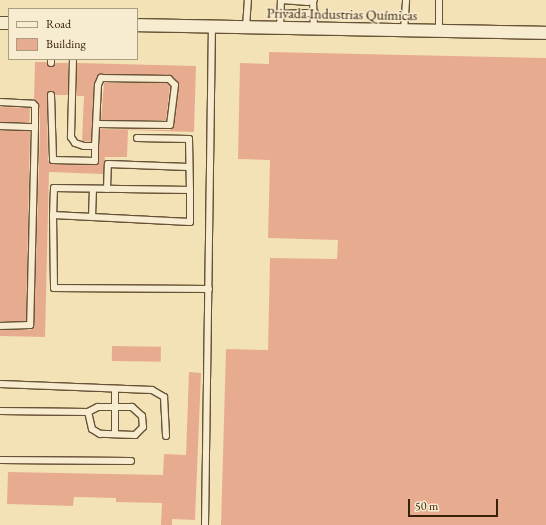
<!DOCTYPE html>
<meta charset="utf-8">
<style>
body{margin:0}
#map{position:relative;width:546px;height:525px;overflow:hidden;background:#f4e2b7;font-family:"EB Garamond",serif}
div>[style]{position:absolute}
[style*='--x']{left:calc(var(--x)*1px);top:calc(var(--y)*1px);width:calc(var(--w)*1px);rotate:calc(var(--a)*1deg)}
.building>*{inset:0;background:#e7ac90;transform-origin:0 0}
.roads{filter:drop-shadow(1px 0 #665234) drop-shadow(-1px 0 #665234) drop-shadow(0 1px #665234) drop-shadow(0 -1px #665234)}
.service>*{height:6px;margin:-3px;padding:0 3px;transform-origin:3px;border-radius:3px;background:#f8ecd0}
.minor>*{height:12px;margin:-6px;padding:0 6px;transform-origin:6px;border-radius:6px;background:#f8ecd0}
span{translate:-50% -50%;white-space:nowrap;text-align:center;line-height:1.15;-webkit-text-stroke:3px #f8ecd0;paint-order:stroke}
.street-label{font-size:14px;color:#372209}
.legend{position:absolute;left:8px;top:8px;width:130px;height:52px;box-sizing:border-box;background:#f8ecd0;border:1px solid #ab9b80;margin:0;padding:5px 7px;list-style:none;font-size:12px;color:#372209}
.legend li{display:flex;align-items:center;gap:8px;height:20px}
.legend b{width:20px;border:1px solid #ab9b80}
.scale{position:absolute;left:408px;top:499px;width:90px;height:18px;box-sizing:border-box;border:2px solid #372209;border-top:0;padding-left:5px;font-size:12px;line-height:14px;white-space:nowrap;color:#372209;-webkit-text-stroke:3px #f8ecd0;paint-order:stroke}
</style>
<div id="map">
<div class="building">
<div style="clip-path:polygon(269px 52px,546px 58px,546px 525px,221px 525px,226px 349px,268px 350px,270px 258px,337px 259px,338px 240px,268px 238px,270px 160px,238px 159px,240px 63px,269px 64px)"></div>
<div style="clip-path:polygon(35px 62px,46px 62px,51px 67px,56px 63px,68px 63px,68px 95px,56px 95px,51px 91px,47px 95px,48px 160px,51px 164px,98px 165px,100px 129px,170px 130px,174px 126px,179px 85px,172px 76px,101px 74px,94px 85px,91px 142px,82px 141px,84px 96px,77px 96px,77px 63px,196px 66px,194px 132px,128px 130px,127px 157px,105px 157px,103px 174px,49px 172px,45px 337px,0 336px,0 330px,30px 330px,34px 325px,40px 127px,39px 105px,34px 100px)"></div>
<div style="clip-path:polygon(104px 83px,167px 83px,170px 87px,166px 120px,101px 120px)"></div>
<div style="left:0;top:107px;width:30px;height:15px;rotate:2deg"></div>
<div style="clip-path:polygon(0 130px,30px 131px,26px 321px,0 322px)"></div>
<div style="left:112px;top:346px;width:49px;height:15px;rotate:1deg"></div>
<div style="clip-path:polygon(189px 372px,201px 373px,195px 520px,172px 519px,172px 525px,161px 525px,162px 503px,116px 502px,116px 498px,74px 497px,73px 506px,7px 504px,8px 472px,163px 475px,164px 454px,186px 455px)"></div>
</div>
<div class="roads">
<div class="service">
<div style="--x:281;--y:0;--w:27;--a:4"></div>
<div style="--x:308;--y:2;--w:6;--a:-18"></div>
<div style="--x:439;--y:0;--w:31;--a:90"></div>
<div style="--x:313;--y:1;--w:28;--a:88"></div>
<div style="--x:281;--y:14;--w:34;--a:-2"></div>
<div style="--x:246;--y:27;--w:27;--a:-86"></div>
<div style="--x:280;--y:28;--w:28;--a:-88"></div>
<div style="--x:404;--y:30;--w:30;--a:-86"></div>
<div style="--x:51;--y:59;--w:4;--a:90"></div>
<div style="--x:73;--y:59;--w:78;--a:91.5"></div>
<div style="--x:71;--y:137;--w:7;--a:56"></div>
<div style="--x:75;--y:143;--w:9;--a:18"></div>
<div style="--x:84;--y:146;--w:11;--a:0"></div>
<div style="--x:95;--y:146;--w:61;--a:-87.2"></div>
<div style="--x:98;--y:85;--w:8;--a:-67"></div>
<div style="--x:101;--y:78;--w:68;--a:0.8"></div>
<div style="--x:169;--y:79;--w:8;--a:45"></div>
<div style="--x:175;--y:85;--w:40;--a:97.1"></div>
<div style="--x:170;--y:125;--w:72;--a:-179.2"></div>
<div style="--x:51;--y:95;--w:65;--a:88.2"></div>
<div style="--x:53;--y:160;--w:42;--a:1.4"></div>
<div style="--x:95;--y:161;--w:15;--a:-90"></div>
<div style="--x:0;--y:102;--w:33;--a:3"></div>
<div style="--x:33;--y:104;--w:3;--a:45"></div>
<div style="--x:35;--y:106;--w:21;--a:90"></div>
<div style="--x:0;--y:126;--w:35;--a:2"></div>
<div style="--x:35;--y:127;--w:198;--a:91.4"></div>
<div style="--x:30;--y:325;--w:30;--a:178"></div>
<div style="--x:137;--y:138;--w:52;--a:1.1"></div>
<div style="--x:189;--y:139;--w:51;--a:88.9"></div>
<div style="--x:107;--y:189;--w:25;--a:-88"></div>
<div style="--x:108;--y:164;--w:80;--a:2.1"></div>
<div style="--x:53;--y:215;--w:137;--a:2.9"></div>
<div style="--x:190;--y:222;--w:32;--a:-90"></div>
<div style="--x:190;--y:190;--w:136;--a:-179.2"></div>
<div style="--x:54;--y:188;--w:27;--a:92"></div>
<div style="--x:53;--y:215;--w:73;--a:89.2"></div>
<div style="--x:54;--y:288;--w:155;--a:0.4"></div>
<div style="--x:92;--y:217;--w:28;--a:-88"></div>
<div style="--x:0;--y:384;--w:152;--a:2.3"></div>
<div style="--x:152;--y:390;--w:14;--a:30"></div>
<div style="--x:164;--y:397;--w:39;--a:87"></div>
<div style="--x:115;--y:389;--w:44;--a:90"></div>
<div style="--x:0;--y:411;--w:88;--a:0.7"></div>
<div style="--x:88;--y:412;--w:11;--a:-27"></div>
<div style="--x:98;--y:407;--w:34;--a:0"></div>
<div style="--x:132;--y:407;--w:13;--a:42"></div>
<div style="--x:142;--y:416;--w:11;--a:85"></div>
<div style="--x:143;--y:427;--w:11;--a:135"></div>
<div style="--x:135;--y:435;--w:35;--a:-178"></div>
<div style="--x:100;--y:434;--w:9;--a:-148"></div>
<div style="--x:92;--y:429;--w:17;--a:-103"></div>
<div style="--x:0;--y:460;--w:131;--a:0.4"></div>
<div style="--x:205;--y:525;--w:498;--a:-89.2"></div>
</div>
<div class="minor">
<div style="--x:0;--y:23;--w:9;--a:0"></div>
<div style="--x:137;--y:25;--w:409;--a:1.1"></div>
</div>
</div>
<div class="street-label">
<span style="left:342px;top:14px;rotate:1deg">Privada Industrias Químicas</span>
</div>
<ul class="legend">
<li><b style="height:5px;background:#f8ecd0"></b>Road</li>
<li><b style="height:11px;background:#e7ac90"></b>Building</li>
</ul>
<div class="scale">50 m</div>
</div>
